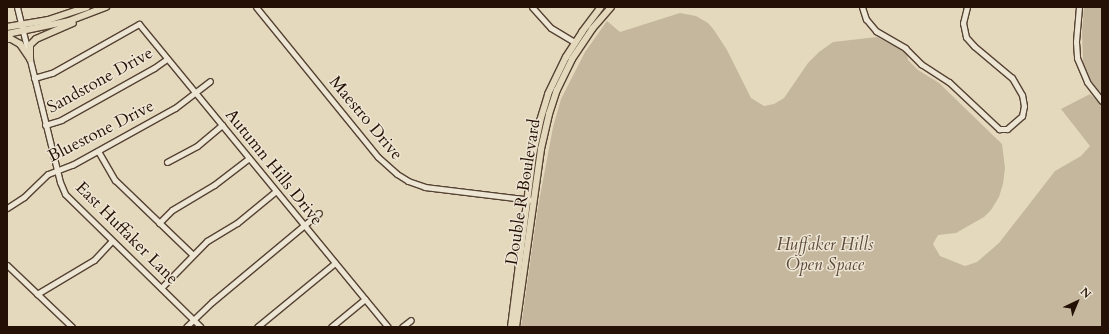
<!DOCTYPE html>
<style>
body{margin:0}
#map{position:relative;width:1109px;height:334px;overflow:hidden;background:#e5d9bd;font-family:Cardo,serif}
div>[style]{position:absolute}
[style*='--x']{left:calc(var(--x)*1px);top:calc(var(--y)*1px);width:calc(var(--w)*1px);rotate:calc(var(--a)*1deg)}
.green>*{inset:0;background:#c4b79e}
.roads{filter:drop-shadow(1px 0 #554233) drop-shadow(-1px 0 #554233) drop-shadow(0 1px #554233) drop-shadow(0 -1px #554233)}
.minor>*{height:5px;margin:-2.5px;padding:0 2.5px;transform-origin:2.5px;border-radius:2.5px;background:#eee6d4}
.major>*{height:6px;margin:-3px;padding:0 3px;transform-origin:3px;border-radius:3px;background:#e5d9bd}
span{translate:-50% -50%;white-space:nowrap;text-align:center;line-height:1.15;-webkit-text-stroke:3px #eee6d4;paint-order:stroke}
.street-label{font-size:17px;color:#251005}
.park-label{font-size:17px;color:#5d4a3b;font-style:italic}
.frame{position:absolute;inset:0;border:8px solid #251005;pointer-events:none}
.north{position:absolute;left:1057px;top:282px;width:40px;height:40px;-webkit-text-stroke:3px #eee6d4;paint-order:stroke;rotate:44deg;font-size:11px;font-weight:700;line-height:16px;text-align:center;color:#251005}
.north::after{content:'';display:block;margin:auto;width:14px;height:18px;background:#251005;clip-path:polygon(50% 0,100% 100%,50% 72%,0 100%)}
</style>
<div id="map">
<div class="green">
<div style="clip-path:polygon(1084px 7px,1102px 7px,1102px 95px,1086px 74px,1083px 64px,1082px 31px)"></div>
<div style="clip-path:polygon(680px 13px,696px 16px,708px 23px,714px 30px,727px 50px,751px 98px,764px 106px,774px 104px,784px 98px,808px 63px,819px 52px,833px 42px,877px 37px,907px 53px,908px 60px,918px 70px,939px 83px,1002px 144px,1005px 168px,1003px 184px,999px 197px,991px 210px,984px 217px,956px 233px,938px 235px,933px 244px,940px 256px,965px 266px,977px 262px,999px 243px,1055px 171px,1081px 156px,1090px 146px,1061px 109px,1090px 94px,1102px 105px,1102px 327px,521px 327px,538px 207px,553px 127px,561px 99px,585px 52px,607px 21px,620px 32px)"></div>
</div>
<div class="roads">
<div class="minor">
<div style="--x:17;--y:7;--w:180;--a:76.2"></div>
<div style="--x:60;--y:182;--w:13;--a:67"></div>
<div style="--x:65;--y:194;--w:190;--a:44.4"></div>
<div style="--x:256;--y:7;--w:193;--a:50.9"></div>
<div style="--x:378;--y:157;--w:25;--a:42"></div>
<div style="--x:397;--y:174;--w:13;--a:32"></div>
<div style="--x:408;--y:181;--w:18;--a:19"></div>
<div style="--x:425;--y:187;--w:107;--a:7"></div>
<div style="--x:532;--y:7;--w:28;--a:48"></div>
<div style="--x:551;--y:28;--w:27;--a:31"></div>
<div style="--x:862;--y:7;--w:13;--a:72"></div>
<div style="--x:866;--y:19;--w:16;--a:50"></div>
<div style="--x:876;--y:31;--w:34;--a:30"></div>
<div style="--x:905;--y:48;--w:23;--a:45"></div>
<div style="--x:921;--y:64;--w:33;--a:33"></div>
<div style="--x:949;--y:82;--w:69;--a:43.2"></div>
<div style="--x:999;--y:129;--w:8;--a:0"></div>
<div style="--x:1007;--y:129;--w:20;--a:-41"></div>
<div style="--x:1022;--y:116;--w:10;--a:-79"></div>
<div style="--x:1024;--y:106;--w:11;--a:-100"></div>
<div style="--x:1022;--y:95;--w:20;--a:-120"></div>
<div style="--x:1012;--y:78;--w:50;--a:-139.9"></div>
<div style="--x:974;--y:46;--w:12;--a:-132"></div>
<div style="--x:966;--y:37;--w:14;--a:-102"></div>
<div style="--x:963;--y:23;--w:16;--a:-76"></div>
<div style="--x:1079;--y:7;--w:35;--a:95"></div>
<div style="--x:1076;--y:42;--w:16;--a:86"></div>
<div style="--x:1077;--y:58;--w:26;--a:67"></div>
<div style="--x:1087;--y:82;--w:24;--a:52"></div>
<div style="--x:34;--y:78;--w:19;--a:-16"></div>
<div style="--x:52;--y:73;--w:100;--a:-29.4"></div>
<div style="--x:139;--y:24;--w:392;--a:50.6"></div>
<div style="--x:45;--y:125;--w:17;--a:-17"></div>
<div style="--x:61;--y:120;--w:107;--a:-29.2"></div>
<div style="--x:154;--y:68;--w:16;--a:-35"></div>
<div style="--x:98;--y:151;--w:34;--a:60"></div>
<div style="--x:115;--y:180;--w:108;--a:43.9"></div>
<div style="--x:167;--y:162;--w:34;--a:-28"></div>
<div style="--x:197;--y:146;--w:33;--a:-40"></div>
<div style="--x:7;--y:208;--w:20;--a:-33"></div>
<div style="--x:24;--y:197;--w:33;--a:-44"></div>
<div style="--x:48;--y:174;--w:26;--a:-21"></div>
<div style="--x:72;--y:165;--w:118;--a:-29"></div>
<div style="--x:175;--y:108;--w:44;--a:-37.6"></div>
<div style="--x:159;--y:223;--w:18;--a:-45"></div>
<div style="--x:172;--y:210;--w:49;--a:-30.8"></div>
<div style="--x:214;--y:185;--w:44;--a:-37.6"></div>
<div style="--x:7;--y:265;--w:90;--a:43.6"></div>
<div style="--x:161;--y:288;--w:66;--a:-45.6"></div>
<div style="--x:207;--y:241;--w:35;--a:-31"></div>
<div style="--x:237;--y:223;--w:50;--a:-39.4"></div>
<div style="--x:37;--y:294;--w:66;--a:-30.8"></div>
<div style="--x:94;--y:260;--w:26;--a:-47"></div>
<div style="--x:186;--y:327;--w:36;--a:-44"></div>
<div style="--x:212;--y:302;--w:139;--a:-39.8"></div>
<div style="--x:257;--y:327;--w:101;--a:-39.4"></div>
<div style="--x:331;--y:327;--w:44;--a:-39.5"></div>
<div style="--x:402;--y:327;--w:11;--a:-38"></div>
</div>
<div class="major">
<div style="--x:7;--y:27;--w:42;--a:-9.7"></div>
<div style="--x:48;--y:20;--w:41;--a:-18.4"></div>
<div style="--x:7;--y:34;--w:63;--a:-11.8"></div>
<div style="--x:69;--y:21;--w:40;--a:-21"></div>
<div style="--x:7;--y:39;--w:4;--a:0"></div>
<div style="--x:11;--y:39;--w:10;--a:29"></div>
<div style="--x:20;--y:44;--w:18;--a:56"></div>
<div style="--x:30;--y:59;--w:14;--a:-90"></div>
<div style="--x:30;--y:45;--w:8;--a:-45"></div>
<div style="--x:36;--y:39;--w:40;--a:-23.4"></div>
<div style="--x:511;--y:327;--w:173;--a:-82.7"></div>
<div style="--x:533;--y:155;--w:35;--a:-78"></div>
<div style="--x:540;--y:121;--w:28;--a:-73"></div>
<div style="--x:548;--y:94;--w:41;--a:-64.1"></div>
<div style="--x:566;--y:57;--w:30;--a:-57"></div>
<div style="--x:582;--y:32;--w:31;--a:-53"></div>
<div style="--x:516;--y:327;--w:180;--a:-82"></div>
<div style="--x:541;--y:149;--w:36;--a:-77"></div>
<div style="--x:549;--y:114;--w:25;--a:-72"></div>
<div style="--x:557;--y:90;--w:34;--a:-64"></div>
<div style="--x:572;--y:59;--w:36;--a:-56"></div>
<div style="--x:592;--y:29;--w:29;--a:-49"></div>
</div>
</div>
<div class="street-label">
<span style="left:100px;top:80px;rotate:-29deg">Sandstone Drive</span>
<span style="left:366px;top:118px;rotate:50deg">Maestro Drive</span>
<span style="left:101px;top:131px;rotate:-27deg">Bluestone Drive</span>
<span style="left:274px;top:167px;rotate:51deg">Autumn Hills Drive</span>
<span style="left:523px;top:192px;rotate:-81deg">Double R Boulevard</span>
<span style="left:127px;top:233px;rotate:45deg">East Huffaker Lane</span>
</div>
<div class="park-label">
<span style="left:825px;top:255px">Huffaker Hills<br>Open Space</span>
</div>
<div class="frame"></div>
<div class="north">N</div>
</div>
